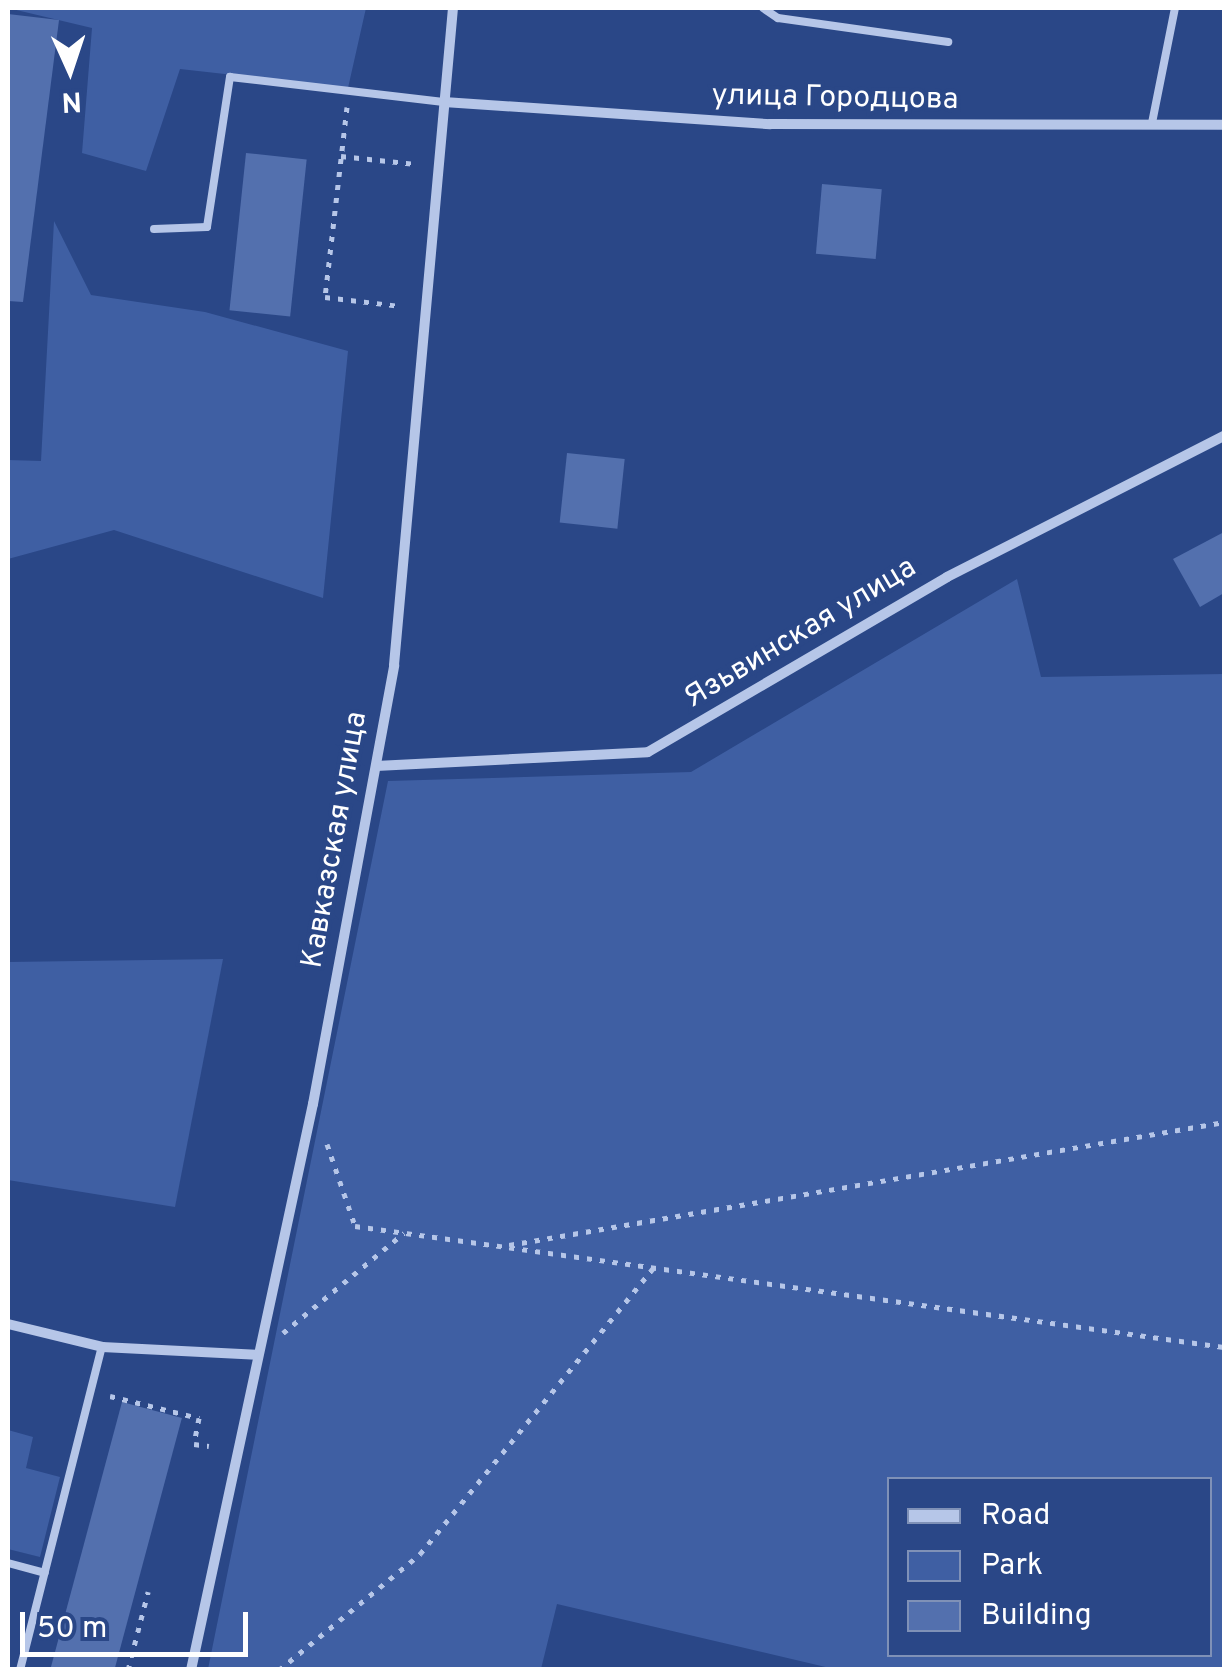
<!DOCTYPE html>
<meta charset="utf-8">
<style>
body{margin:0}
#map{position:relative;width:1232px;height:1677px;overflow:hidden;background:#2a4787;font-family:Overpass,sans-serif}
div>[style]{position:absolute}
[style*='--x']{left:calc(var(--x)*1px);top:calc(var(--y)*1px);width:calc(var(--w)*1px);rotate:calc(var(--a)*1deg)}
.green>*{inset:0;background:#3f5fa3}
.building>*{inset:0;background:#5370ae;transform-origin:0 0}
.path>*{height:5px;margin-top:-2.5px;transform-origin:0;background:repeating-linear-gradient(90deg,#b6c6e8 0 5px,transparent 0 13px)}
.lane>*{height:8px;margin:-4px;padding:0 4px;transform-origin:4px;border-radius:4px;background:#b6c6e8}
.street>*{height:10px;margin:-5px;padding:0 5px;transform-origin:5px;border-radius:5px;background:#b6c6e8}
span{translate:-50% -50%;white-space:nowrap;text-align:center;line-height:1.15;-webkit-text-stroke:8px #2a4787;paint-order:stroke}
.street-label{font-size:30px;color:#fff}
.frame{position:absolute;inset:0;border:10px solid #fff;pointer-events:none}
.legend{position:absolute;left:887px;top:1477px;width:325px;height:180px;box-sizing:border-box;background:#2a4787;border:2px solid #7f91b7;margin:0;padding:12px 18px;list-style:none;font-size:30px;color:#fff}
.legend li{display:flex;align-items:center;gap:20px;height:50px}
.legend b{width:50px;border:2px solid #7f91b7}
.north{position:absolute;left:20px;top:20px;width:100px;height:100px;-webkit-text-stroke:8px #2a4787;paint-order:stroke;rotate:177deg;font-size:28px;font-weight:700;line-height:40px;text-align:center;color:#fff}
.north::after{content:'';display:block;margin:auto;width:35px;height:45px;background:#fff;clip-path:polygon(50% 0,100% 100%,50% 72%,0 100%)}
.scale{position:absolute;left:20px;top:1612px;width:228px;height:45px;box-sizing:border-box;border:5px solid #fff;border-top:0;padding-left:12px;font-size:30px;line-height:35px;white-space:nowrap;color:#fff;-webkit-text-stroke:8px #2a4787;paint-order:stroke}
</style>
<div id="map">
<div class="green">
<div style="clip-path:polygon(8px 8px,366px 8px,348px 88px,180px 69px,146px 171px,82px 153px,92px 28px)"></div>
<div style="clip-path:polygon(54px 221px,91px 295px,205px 312px,348px 351px,323px 598px,114px 530px,8px 559px,8px 460px,41px 461px)"></div>
<div style="clip-path:polygon(evenodd,1017px 579px,1041px 677px,1224px 674px,1224px 1669px,834px 1669px,557px 1604px,541px 1669px,208px 1669px,388px 781px,691px 772px,1017px 579px,890px 1480px,1210px 1480px,1210px 1654px,890px 1654px,890px 1480px)"></div>
<div style="clip-path:polygon(223px 959px,175px 1207px,8px 1180px,8px 962px)"></div>
<div style="clip-path:polygon(8px 1430px,33px 1437px,26px 1468px,60px 1477px,40px 1557px,8px 1549px)"></div>
</div>
<div class="building">
<div style="clip-path:polygon(8px 14px,59px 20px,23px 302px,8px 301px)"></div>
<div style="left:246px;top:153px;width:61px;height:158px;rotate:6deg"></div>
<div style="left:822px;top:184px;width:60px;height:70px;rotate:5deg"></div>
<div style="left:567px;top:453px;width:58px;height:70px;rotate:6deg"></div>
<div style="clip-path:polygon(1224px 532px,1224px 593px,1200px 607px,1173px 559px)"></div>
<div style="left:122px;top:1402px;width:62px;height:277px;rotate:15deg"></div>
</div>
<div class="path">
<div style="--x:347;--y:107;--w:191;--a:96.6"></div>
<div style="--x:325;--y:297;--w:77;--a:6.8"></div>
<div style="--x:341;--y:156;--w:75;--a:6.1"></div>
<div style="--x:327;--y:1144;--w:87;--a:71.1"></div>
<div style="--x:355;--y:1226;--w:877;--a:7.93"></div>
<div style="--x:509;--y:1245;--w:726;--a:-9.76"></div>
<div style="--x:283;--y:1333;--w:157;--a:-39.6"></div>
<div style="--x:110;--y:1396;--w:92;--a:13.9"></div>
<div style="--x:199;--y:1418;--w:26;--a:101"></div>
<div style="--x:194;--y:1444;--w:15;--a:8"></div>
<div style="--x:128;--y:1670;--w:81;--a:-75.6"></div>
<div style="--x:279;--y:1670;--w:183;--a:-39.4"></div>
<div style="--x:420;--y:1554;--w:369;--a:-50.8"></div>
</div>
<div class="lane">
<div style="--x:763;--y:8;--w:18;--a:34"></div>
<div style="--x:778;--y:18;--w:172;--a:8"></div>
<div style="--x:1152;--y:123;--w:117;--a:-78.7"></div>
<div style="--x:154;--y:229;--w:53;--a:-2.2"></div>
<div style="--x:207;--y:227;--w:152;--a:-81.3"></div>
<div style="--x:230;--y:77;--w:215;--a:6.7"></div>
<div style="--x:8;--y:1563;--w:38;--a:15"></div>
<div style="--x:20;--y:1670;--w:333;--a:-75.8"></div>
</div>
<div class="street">
<div style="--x:444;--y:102;--w:327;--a:3.9"></div>
<div style="--x:770;--y:124;--w:454;--a:0.1"></div>
<div style="--x:376;--y:766;--w:272;--a:-2.9"></div>
<div style="--x:648;--y:752;--w:346;--a:-30.3"></div>
<div style="--x:947;--y:577;--w:311;--a:-27"></div>
<div style="--x:8;--y:1324;--w:97;--a:13.7"></div>
<div style="--x:102;--y:1347;--w:156;--a:2.9"></div>
<div style="--x:191;--y:1670;--w:579;--a:-77.84"></div>
<div style="--x:313;--y:1104;--w:446;--a:-79.5"></div>
<div style="--x:394;--y:665;--w:660;--a:-84.87"></div>
</div>
<div class="street-label">
<span style="left:835px;top:99px;rotate:1deg">улица Городцова</span>
<span style="left:801px;top:634px;rotate:-31deg">Язьвинская улица</span>
<span style="left:336px;top:840px;rotate:-80deg">Кавказская улица</span>
</div>
<div class="frame"></div>
<ul class="legend">
<li><b style="height:12px;background:#b6c6e8"></b>Road</li>
<li><b style="height:28px;background:#3f5fa3"></b>Park</li>
<li><b style="height:28px;background:#5370ae"></b>Building</li>
</ul>
<div class="north">N</div>
<div class="scale">50 m</div>
</div>
